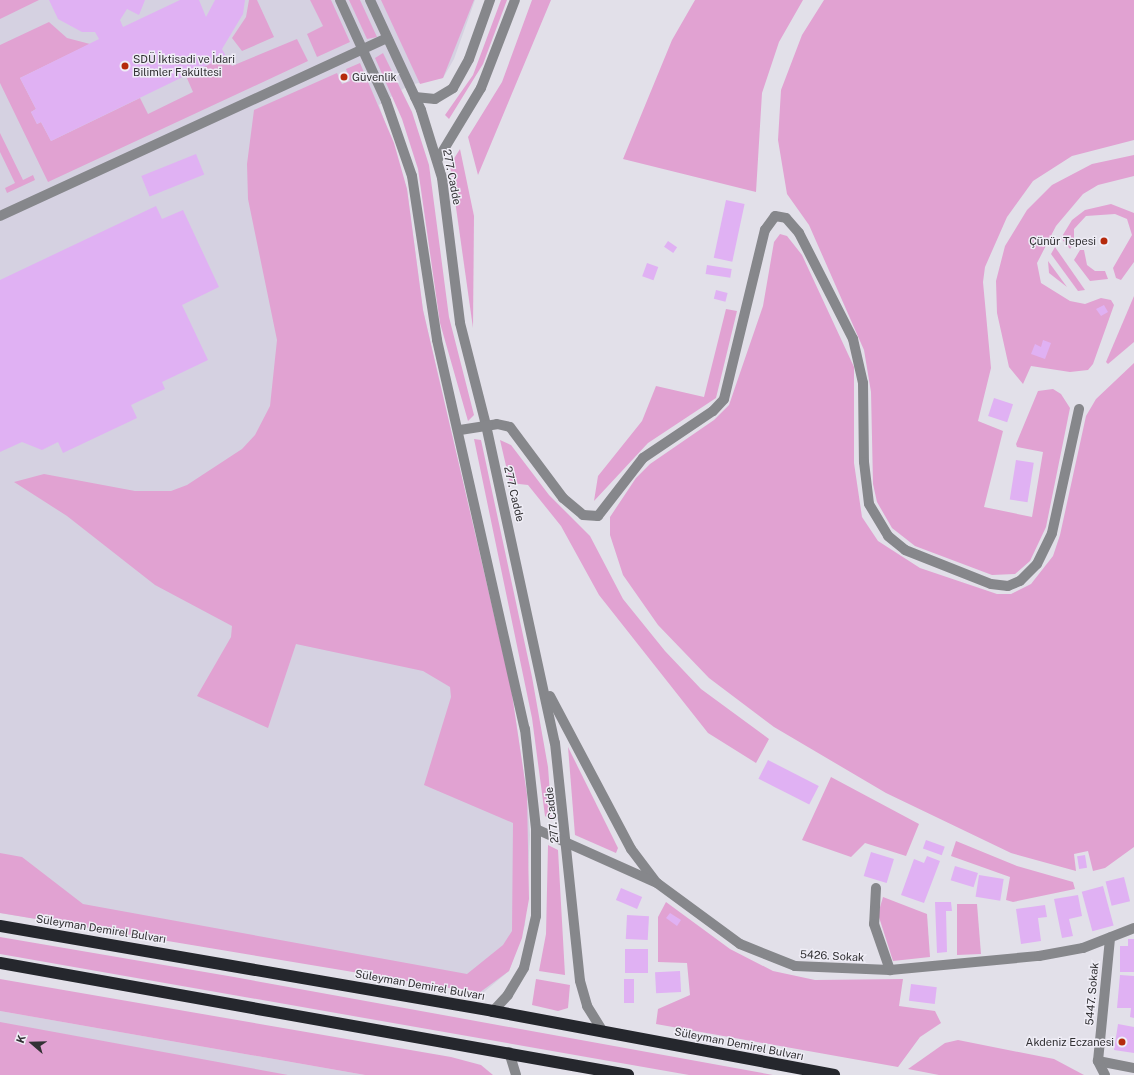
<!DOCTYPE html>
<meta charset="utf-8">
<style>
body{margin:0}
#map{position:relative;width:1134px;height:1075px;overflow:hidden;background:#e2e0e9;font-family:"Public Sans",sans-serif}
div>[style]{position:absolute}
[style*='--x']{left:calc(var(--x)*1px);top:calc(var(--y)*1px);width:calc(var(--w)*1px);rotate:calc(var(--a)*1deg)}
.built>*{inset:0;background:#d5d1e1}
.green>*{inset:0;background:#e1a2d2}
.building>*{inset:0;background:#e0b1f3;transform-origin:0 0}
.minor>*{height:10px;margin:-5px;padding:0 5px;transform-origin:5px;border-radius:5px;background:#86878b}
.highway>*{height:12px;margin:-6px;padding:0 6px;transform-origin:6px;border-radius:6px;background:#25272d}
.dots>*{width:11px;height:11px;translate:-50% -50%;box-sizing:border-box;border:2px solid #efedf6;border-radius:50%}
span{translate:-50% -50%;white-space:nowrap;text-align:center;line-height:1.15;-webkit-text-stroke:3px #efedf6;paint-order:stroke}
.poi-label{font-size:11px;color:#323134}
.left{translate:0 -50%;text-align:left}
.right{translate:-100% -50%;text-align:right}
.street-label{font-size:11px;color:#323134}
.north{position:absolute;left:12px;top:1023px;width:40px;height:40px;-webkit-text-stroke:3px #efedf6;paint-order:stroke;rotate:290deg;font-size:11px;font-weight:700;line-height:16px;text-align:center;color:#323134}
.north::after{content:'';display:block;margin:auto;width:14px;height:18px;background:#323134;clip-path:polygon(50% 0,100% 100%,50% 72%,0 100%)}
</style>
<div id="map">
<div class="built">
<div style="clip-path:polygon(0 0,475px 0,454px 59px,443px 78px,409px 85px,379px 105px,407px 189px,423px 310px,511px 688px,527px 795px,530px 835px,525px 925px,509px 971px,484px 992px,0 913px)"></div>
<div style="clip-path:polygon(0 1011px,365px 1075px,0 1075px)"></div>
</div>
<div class="green">
<div style="clip-path:polygon(0 0,39px 0,0 19px)"></div>
<div style="clip-path:polygon(249px 0,257px 0,274px 37px,242px 51px,232px 38px,246px 17px)"></div>
<div style="clip-path:polygon(310px 0,331px 0,350px 42px,317px 57px,307px 34px,323px 26px)"></div>
<div style="clip-path:polygon(349px 0,360px 0,377px 37px,367px 39px)"></div>
<div style="clip-path:polygon(381px 0,474px 0,443px 78px,420px 84px)"></div>
<div style="clip-path:polygon(501px 0,507px 0,483px 64px,449px 119px,445px 115px,473px 75px)"></div>
<div style="clip-path:polygon(532px 0,551px 0,478px 175px,468px 137px,502px 82px)"></div>
<div style="clip-path:polygon(695px 0,803px 0,779px 42px,762px 93px,756px 192px,623px 159px,672px 40px)"></div>
<div style="clip-path:polygon(824px 0,1134px 0,1134px 140px,1072px 156px,1033px 181px,1007px 217px,985px 267px,983px 282px,991px 368px,978px 421px,1003px 431px,984px 507px,1032px 517px,1043px 452px,1017px 447px,1016px 444px,1038px 391px,1053px 389px,1061px 394px,1070px 408px,1046px 527px,1030px 561px,1015px 574px,992px 575px,915px 546px,892px 528px,877px 502px,873px 484px,871px 392px,864px 350px,809px 225px,787px 194px,778px 140px,781px 90px,802px 35px)"></div>
<div style="clip-path:polygon(49px 22px,67px 38px,90px 44px,20px 78px,36px 109px,31px 112px,37px 124px,41px 122px,51px 141px,140px 98px,148px 114px,193px 92px,186px 76px,226px 56px,232px 66px,297px 39px,308px 61px,48px 182px,0 83px,0 45px)"></div>
<div style="clip-path:polygon(383px 53px,412px 112px,429px 165px,449px 317px,474px 415px,468px 421px,440px 323px,418px 169px,402px 119px,375px 58px)"></div>
<div style="clip-path:polygon(360px 63px,394px 143px,407px 189px,423px 310px,511px 688px,527px 795px,529px 899px,522px 938px,509px 971px,479px 993px,0 913px,0 853px,22px 857px,83px 904px,467px 974px,503px 945px,512px 931px,513px 823px,424px 785px,451px 697px,450px 687px,423px 671px,296px 644px,268px 728px,197px 696px,231px 637px,232px 626px,155px 585px,67px 516px,14px 482px,44px 474px,135px 491px,171px 491px,187px 485px,242px 449px,255px 435px,270px 406px,277px 340px,248px 199px,247px 164px,254px 110px,337px 73px,342px 84px,350px 81px,346px 69px)"></div>
<div style="clip-path:polygon(0 133px,23px 180px,33px 175px,35px 180px,7px 193px,5px 188px,15px 183px,0 152px)"></div>
<div style="clip-path:polygon(460px 149px,474px 216px,473px 328px,450px 165px)"></div>
<div style="clip-path:polygon(1134px 155px,1134px 176px,1098px 185px,1083px 194px,1056px 226px,1037px 263px,1041px 283px,1070px 301px,1085px 304px,1101px 298px,1111px 300px,1114px 305px,1093px 364px,1088px 370px,1070px 372px,1031px 366px,1023px 384px,1009px 367px,997px 313px,996px 281px,1005px 246px,1027px 210px,1052px 185px,1092px 164px)"></div>
<div style="clip-path:polygon(1111px 204px,1134px 213px,1134px 262px,1121px 280px,1116px 278px,1113px 268px,1132px 235px,1127px 219px,1115px 214px,1086px 216px,1074px 229px,1074px 243px,1070px 249px,1061px 238px,1072px 220px,1085px 210px)"></div>
<div style="clip-path:polygon(780px 234px,787px 236px,802px 255px,854px 367px,854px 463px,862px 517px,878px 541px,920px 568px,997px 594px,1011px 594px,1031px 584px,1053px 556px,1060px 535px,1086px 416px,1096px 399px,1134px 363px,1134px 847px,1105px 868px,1093px 871px,1088px 851px,1074px 854px,1076px 871px,1011px 853px,886px 793px,774px 727px,709px 678px,658px 625px,623px 575px,610px 535px,610px 517px,636px 478px,650px 464px,714px 420px,729px 405px,763px 306px,774px 242px)"></div>
<div style="clip-path:polygon(1055px 247px,1085px 290px,1078px 291px,1051px 254px)"></div>
<div style="clip-path:polygon(1080px 250px,1084px 250px,1087px 265px,1095px 271px,1105px 271px,1108px 279px,1090px 281px,1074px 260px)"></div>
<div style="clip-path:polygon(1048px 261px,1067px 287px,1049px 273px)"></div>
<div style="clip-path:polygon(1134px 296px,1134px 342px,1108px 364px,1106px 362px)"></div>
<div style="clip-path:polygon(726px 309px,737px 311px,716px 398px,648px 443px,594px 501px,598px 476px,642px 421px,656px 386px,704px 397px)"></div>
<div style="clip-path:polygon(474px 439px,481px 440px,532px 677px,548px 767px,552px 821px,545px 816px,532px 718px)"></div>
<div style="clip-path:polygon(500px 440px,511px 445px,549px 495px,590px 536px,623px 599px,665px 651px,701px 689px,769px 739px,756px 763px,708px 733px,599px 595px,561px 526px,528px 485px,510px 483px)"></div>
<div style="clip-path:polygon(568px 747px,618px 848px,616px 853px,575px 835px)"></div>
<div style="clip-path:polygon(831px 777px,919px 824px,906px 856px,865px 843px,851px 857px,802px 840px)"></div>
<div style="clip-path:polygon(956px 841px,1017px 866px,1073px 882px,1075px 889px,1013px 902px,1006px 900px,1010px 877px,951px 856px)"></div>
<div style="clip-path:polygon(548px 845px,558px 850px,565px 975px,539px 971px,546px 934px)"></div>
<div style="clip-path:polygon(883px 897px,927px 914px,930px 957px,893px 961px,878px 914px)"></div>
<div style="clip-path:polygon(666px 902px,730px 949px,773px 971px,815px 980px,903px 979px,899px 1006px,935px 1011px,941px 1023px,920px 1037px,898px 1067px,656px 1024px,658px 1009px,690px 995px,687px 963px,658px 962px,658px 917px)"></div>
<div style="clip-path:polygon(957px 904px,977px 904px,981px 954px,957px 955px)"></div>
<div style="clip-path:polygon(0 937px,234px 977px,773px 1075px,689px 1075px,0 954px)"></div>
<div style="clip-path:polygon(0 979px,451px 1057px,481px 1065px,493px 1075px,365px 1075px,0 1011px)"></div>
<div style="clip-path:polygon(536px 979px,570px 985px,568px 1008px,558px 1011px,532px 1005px)"></div>
<div style="clip-path:polygon(0 1022px,288px 1075px,0 1075px)"></div>
<div style="clip-path:polygon(958px 1040px,1054px 1059px,1084px 1075px,939px 1075px,908px 1069px,945px 1043px)"></div>
</div>
<div class="building">
<div style="clip-path:polygon(49px 0,145px 0,139px 15px,127px 9px,120px 20px,123px 27px,180px 0,199px 0,206px 17px,215px 0,245px 0,243px 14px,222px 49px,226px 56px,51px 141px,41px 122px,37px 124px,31px 112px,36px 109px,20px 78px,99px 39px,95px 32px,82px 32px,58px 19px)"></div>
<div style="left:344px;top:72px;width:8px;height:4px;rotate:67deg"></div>
<div style="left:196px;top:154px;width:22px;height:59px;rotate:68deg"></div>
<div style="left:726px;top:200px;width:19px;height:59px;rotate:12deg"></div>
<div style="clip-path:polygon(156px 206px,162px 219px,183px 210px,219px 287px,182px 305px,208px 360px,162px 382px,165px 389px,131px 405px,137px 418px,63px 453px,58px 442px,42px 450px,22px 442px,0 452px,0 280px)"></div>
<div style="left:668px;top:241px;width:11px;height:7px;rotate:34deg"></div>
<div style="left:647px;top:263px;width:12px;height:14px;rotate:20deg"></div>
<div style="left:707px;top:265px;width:25px;height:9px;rotate:9deg"></div>
<div style="left:716px;top:290px;width:12px;height:9px;rotate:14deg"></div>
<div style="clip-path:polygon(1104px 305px,1108px 312px,1101px 316px,1096px 309px)"></div>
<div style="clip-path:polygon(1043px 340px,1051px 343px,1045px 359px,1031px 354px,1035px 344px,1041px 347px)"></div>
<div style="left:994px;top:398px;width:20px;height:19px;rotate:18deg"></div>
<div style="left:1016px;top:460px;width:18px;height:40px;rotate:9deg"></div>
<div style="left:768px;top:760px;width:57px;height:21px;rotate:27deg"></div>
<div style="left:926px;top:840px;width:20px;height:9px;rotate:20deg"></div>
<div style="left:871px;top:852px;width:24px;height:25px;rotate:17deg"></div>
<div style="left:1085px;top:855px;width:13px;height:8px;rotate:81deg"></div>
<div style="clip-path:polygon(927px 856px,940px 861px,924px 903px,901px 895px,914px 859px,924px 863px)"></div>
<div style="left:955px;top:866px;width:24px;height:15px;rotate:17deg"></div>
<div style="left:979px;top:875px;width:25px;height:22px;rotate:9deg"></div>
<div style="left:1124px;top:877px;width:25px;height:19px;rotate:76deg"></div>
<div style="left:1103px;top:886px;width:41px;height:22px;rotate:75deg"></div>
<div style="left:621px;top:888px;width:23px;height:13px;rotate:23deg"></div>
<div style="clip-path:polygon(1078px 895px,1082px 916px,1069px 919px,1073px 936px,1062px 938px,1054px 899px)"></div>
<div style="clip-path:polygon(935px 902px,951px 902px,952px 911px,946px 911px,947px 952px,937px 953px)"></div>
<div style="clip-path:polygon(1045px 905px,1047px 917px,1038px 918px,1041px 941px,1021px 944px,1016px 909px)"></div>
<div style="clip-path:polygon(670px 913px,681px 920px,677px 926px,666px 918px)"></div>
<div style="left:627px;top:915px;width:22px;height:24px;rotate:3deg"></div>
<div style="clip-path:polygon(1128px 939px,1134px 939px,1134px 972px,1120px 972px,1120px 946px,1128px 946px)"></div>
<div style="left:625px;top:949px;width:23px;height:24px"></div>
<div style="left:680px;top:971px;width:21px;height:25px;rotate:87deg"></div>
<div style="clip-path:polygon(1120px 975px,1134px 976px,1134px 1018px,1130px 1017px,1131px 1008px,1117px 1008px)"></div>
<div style="left:624px;top:979px;width:10px;height:24px"></div>
<div style="left:911px;top:984px;width:26px;height:17px;rotate:7deg"></div>
<div style="clip-path:polygon(1118px 1024px,1134px 1027px,1134px 1053px,1114px 1050px)"></div>
</div>
<div class="minor">
<div style="--x:340;--y:0;--w:111;--a:65.5"></div>
<div style="--x:386;--y:101;--w:79;--a:70.9"></div>
<div style="--x:412;--y:176;--w:166;--a:81.3"></div>
<div style="--x:437;--y:340;--w:399;--a:77.3"></div>
<div style="--x:525;--y:729;--w:101;--a:83.7"></div>
<div style="--x:536;--y:829;--w:87;--a:90"></div>
<div style="--x:536;--y:916;--w:53;--a:103"></div>
<div style="--x:524;--y:968;--w:31;--a:121"></div>
<div style="--x:508;--y:995;--w:22;--a:133"></div>
<div style="--x:370;--y:0;--w:121;--a:65.1"></div>
<div style="--x:421;--y:110;--w:71;--a:72.8"></div>
<div style="--x:442;--y:178;--w:146;--a:82.9"></div>
<div style="--x:460;--y:323;--w:105;--a:75.7"></div>
<div style="--x:486;--y:425;--w:325;--a:77.8"></div>
<div style="--x:555;--y:743;--w:239;--a:84"></div>
<div style="--x:580;--y:981;--w:26;--a:74"></div>
<div style="--x:587;--y:1006;--w:31;--a:58"></div>
<div style="--x:415;--y:97;--w:20;--a:6"></div>
<div style="--x:435;--y:99;--w:21;--a:-31"></div>
<div style="--x:453;--y:88;--w:33;--a:-61"></div>
<div style="--x:469;--y:59;--w:63;--a:-70.4"></div>
<div style="--x:438;--y:159;--w:83;--a:-58.8"></div>
<div style="--x:481;--y:88;--w:94;--a:-68.9"></div>
<div style="--x:0;--y:216;--w:426;--a:-24.7"></div>
<div style="--x:460;--y:430;--w:37;--a:-9"></div>
<div style="--x:497;--y:424;--w:13;--a:13"></div>
<div style="--x:510;--y:427;--w:89;--a:53.3"></div>
<div style="--x:563;--y:498;--w:26;--a:40"></div>
<div style="--x:583;--y:515;--w:15;--a:4"></div>
<div style="--x:598;--y:516;--w:73;--a:-52.2"></div>
<div style="--x:643;--y:458;--w:84;--a:-33.9"></div>
<div style="--x:713;--y:411;--w:16;--a:-47"></div>
<div style="--x:724;--y:399;--w:174;--a:-76.4"></div>
<div style="--x:765;--y:230;--w:17;--a:-54"></div>
<div style="--x:775;--y:216;--w:11;--a:10"></div>
<div style="--x:786;--y:218;--w:20;--a:49"></div>
<div style="--x:799;--y:233;--w:119;--a:63"></div>
<div style="--x:853;--y:339;--w:45;--a:77.2"></div>
<div style="--x:863;--y:383;--w:79;--a:89.3"></div>
<div style="--x:864;--y:462;--w:42;--a:83.2"></div>
<div style="--x:869;--y:504;--w:37;--a:59"></div>
<div style="--x:888;--y:536;--w:22;--a:39"></div>
<div style="--x:905;--y:550;--w:92;--a:21.6"></div>
<div style="--x:991;--y:584;--w:17;--a:7"></div>
<div style="--x:1008;--y:586;--w:13;--a:-23"></div>
<div style="--x:1020;--y:581;--w:24;--a:-45"></div>
<div style="--x:1037;--y:564;--w:34;--a:-64"></div>
<div style="--x:1052;--y:533;--w:127;--a:-77.7"></div>
<div style="--x:550;--y:696;--w:173;--a:62.1"></div>
<div style="--x:631;--y:849;--w:41;--a:52.9"></div>
<div style="--x:536;--y:829;--w:133;--a:24.1"></div>
<div style="--x:657;--y:883;--w:103;--a:36.3"></div>
<div style="--x:740;--y:944;--w:59;--a:21.8"></div>
<div style="--x:795;--y:966;--w:95;--a:2.4"></div>
<div style="--x:890;--y:970;--w:150;--a:-5.4"></div>
<div style="--x:1039;--y:956;--w:45;--a:-10.3"></div>
<div style="--x:1083;--y:948;--w:55;--a:-21.4"></div>
<div style="--x:876;--y:888;--w:36;--a:93"></div>
<div style="--x:874;--y:924;--w:49;--a:70.8"></div>
<div style="--x:509;--y:1052;--w:24;--a:73"></div>
<div style="--x:1098;--y:1061;--w:37;--a:11"></div>
<div style="--x:1105;--y:1075;--w:16;--a:-117"></div>
<div style="--x:1098;--y:1061;--w:124;--a:-84.4"></div>
</div>
<div class="highway">
<div style="--x:0;--y:926;--w:500;--a:9.78"></div>
<div style="--x:493;--y:1011;--w:347;--a:10.6"></div>
<div style="--x:0;--y:963;--w:638;--a:10.11"></div>
</div>
<div class="dots">
<div style="left:125px;top:66px;background:#b52a0c"></div>
<div style="left:344px;top:77px;background:#b52a0c"></div>
<div style="left:1104px;top:241px;background:#b52a0c"></div>
<div style="left:1122px;top:1042px;background:#b52a0c"></div>
</div>
<div class="poi-label">
<span class="left" style="left:133px;top:66px">SDÜ İktisadi ve İdari<br>Bilimler Fakültesi</span>
<span class="left" style="left:352px;top:77px">Güvenlik</span>
<span class="right" style="left:1096px;top:241px">Çünür Tepesi</span>
<span class="right" style="left:1114px;top:1042px">Akdeniz Eczanesi</span>
</div>
<div class="street-label">
<span style="left:452px;top:177px;rotate:79deg">277. Cadde</span>
<span style="left:514px;top:494px;rotate:77deg">277. Cadde</span>
<span style="left:552px;top:815px;rotate:-96deg">277. Cadde</span>
<span style="left:101px;top:929px;rotate:9deg">Süleyman Demirel Bulvarı</span>
<span style="left:832px;top:956px;rotate:3deg">5426. Sokak</span>
<span style="left:420px;top:985px;rotate:10deg">Süleyman Demirel Bulvarı</span>
<span style="left:1092px;top:994px;rotate:-85deg">5447. Sokak</span>
<span style="left:739px;top:1044px;rotate:11deg">Süleyman Demirel Bulvarı</span>
</div>
<div class="north">K</div>
</div>
